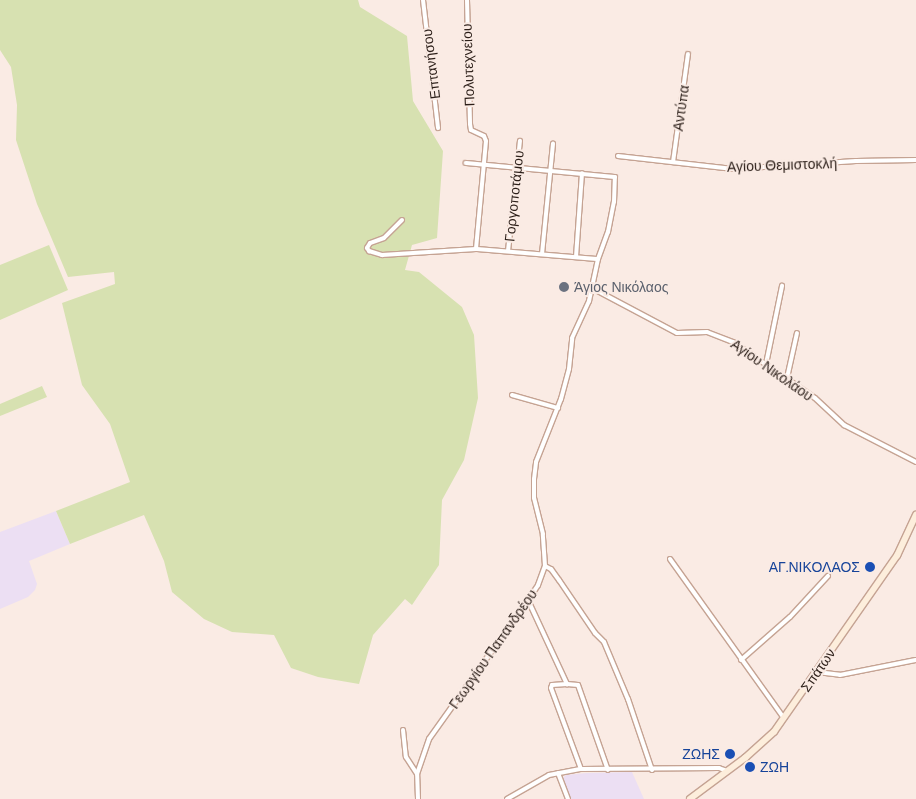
<!DOCTYPE html>
<meta charset="utf-8">
<style>
body{margin:0}
#map{position:relative;width:916px;height:799px;overflow:hidden;background:#faebe4;font-family:"DM Sans",sans-serif}
div>[style]{position:absolute}
[style*='--x']{left:calc(var(--x)*1px);top:calc(var(--y)*1px);width:calc(var(--w)*1px);rotate:calc(var(--a)*1deg)}
.industrial>*{inset:0;background:#ecdff3}
.green>*{inset:0;background:#d7e1b1}
.roads{filter:drop-shadow(1px 0 #c5a393) drop-shadow(-1px 0 #c5a393) drop-shadow(0 1px #c5a393) drop-shadow(0 -1px #c5a393)}
.minor>*{height:4px;margin:-2px;padding:0 2px;transform-origin:2px;border-radius:2px;background:#fff}
.secondary>*{height:5.5px;margin:-2.75px;padding:0 2.75px;transform-origin:2.75px;border-radius:2.75px;background:#fdeedc}
.dots>*{width:14px;height:14px;translate:-50% -50%;box-sizing:border-box;border:2px solid #faebe4;border-radius:50%}
span{translate:-50% -50%;white-space:nowrap;text-align:center;line-height:1.15;-webkit-text-stroke:4px #faebe4;paint-order:stroke}
.street-label{font-size:14px;color:#2c1f19}
.worship-label{font-size:14px;color:#5b616d}
.left{translate:0 -50%;text-align:left}
.transit-label{font-size:14px;color:#164399}
.right{translate:-100% -50%;text-align:right}
</style>
<div id="map">
<div class="industrial">
<div style="clip-path:polygon(56px 511px,70px 544px,29px 561px,37px 584px,35px 590px,28px 597px,0 609px,0 532px)"></div>
<div style="clip-path:polygon(632px 772px,644px 799px,571px 799px,563px 778px,566px 775px,587px 773px)"></div>
</div>
<div class="green">
<div style="clip-path:polygon(0 0,358px 0,360px 7px,407px 36px,413px 101px,443px 151px,437px 238px,412px 245px,405px 270px,419px 272px,462px 307px,474px 335px,478px 398px,464px 460px,442px 500px,439px 565px,412px 605px,405px 599px,373px 635px,359px 684px,318px 677px,291px 668px,274px 635px,232px 632px,204px 619px,172px 592px,164px 561px,144px 515px,70px 544px,56px 511px,130px 482px,110px 424px,82px 385px,62px 303px,115px 284px,114px 272px,68px 277px,37px 204px,16px 140px,17px 105px,11px 67px,0 50px)"></div>
<div style="clip-path:polygon(49px 245px,68px 290px,0 320px,0 265px)"></div>
<div style="clip-path:polygon(42px 386px,47px 397px,0 416px,0 404px)"></div>
</div>
<div class="roads">
<div class="minor">
<div style="--x:423;--y:0;--w:129;--a:83.3"></div>
<div style="--x:467;--y:0;--w:124;--a:88.6"></div>
<div style="--x:470;--y:124;--w:6;--a:81"></div>
<div style="--x:471;--y:130;--w:14;--a:25"></div>
<div style="--x:484;--y:136;--w:5;--a:68"></div>
<div style="--x:486;--y:141;--w:108;--a:95.3"></div>
<div style="--x:618;--y:156;--w:116;--a:6.4"></div>
<div style="--x:733;--y:169;--w:123;--a:-3.7"></div>
<div style="--x:856;--y:161;--w:60;--a:-1"></div>
<div style="--x:673;--y:162;--w:109;--a:-82.1"></div>
<div style="--x:402;--y:220;--w:25;--a:135"></div>
<div style="--x:384;--y:238;--w:15;--a:160"></div>
<div style="--x:370;--y:243;--w:6;--a:121"></div>
<div style="--x:367;--y:248;--w:4;--a:56"></div>
<div style="--x:369;--y:251;--w:14;--a:17"></div>
<div style="--x:382;--y:255;--w:94;--a:-3.7"></div>
<div style="--x:476;--y:249;--w:122;--a:4.7"></div>
<div style="--x:508;--y:251;--w:111;--a:-83.8"></div>
<div style="--x:542;--y:254;--w:111;--a:-84.3"></div>
<div style="--x:576;--y:257;--w:84;--a:-85.9"></div>
<div style="--x:592;--y:288;--w:96;--a:27.9"></div>
<div style="--x:677;--y:333;--w:30;--a:-2"></div>
<div style="--x:707;--y:332;--w:28;--a:21"></div>
<div style="--x:733;--y:342;--w:99;--a:34.3"></div>
<div style="--x:815;--y:398;--w:40;--a:43"></div>
<div style="--x:844;--y:425;--w:81;--a:27.2"></div>
<div style="--x:766;--y:364;--w:80;--a:-78.4"></div>
<div style="--x:787;--y:378;--w:46;--a:-77.5"></div>
<div style="--x:512;--y:395;--w:48;--a:15.8"></div>
<div style="--x:670;--y:559;--w:196;--a:54.4"></div>
<div style="--x:545;--y:566;--w:7;--a:27"></div>
<div style="--x:551;--y:569;--w:14;--a:54"></div>
<div style="--x:559;--y:580;--w:64;--a:55.8"></div>
<div style="--x:595;--y:633;--w:13;--a:45"></div>
<div style="--x:604;--y:642;--w:62;--a:67.2"></div>
<div style="--x:628;--y:699;--w:75;--a:71.3"></div>
<div style="--x:528;--y:600;--w:93;--a:65.1"></div>
<div style="--x:567;--y:684;--w:11;--a:5"></div>
<div style="--x:578;--y:685;--w:90;--a:70.6"></div>
<div style="--x:741;--y:660;--w:65;--a:-41.3"></div>
<div style="--x:790;--y:617;--w:56;--a:-47.2"></div>
<div style="--x:817;--y:672;--w:23;--a:7"></div>
<div style="--x:840;--y:675;--w:77;--a:-11.2"></div>
<div style="--x:567;--y:684;--w:15;--a:176"></div>
<div style="--x:552;--y:685;--w:3;--a:108"></div>
<div style="--x:551;--y:688;--w:86;--a:69.7"></div>
<div style="--x:403;--y:730;--w:27;--a:84"></div>
<div style="--x:406;--y:757;--w:20;--a:57"></div>
<div style="--x:558;--y:773;--w:28;--a:69"></div>
<div style="--x:418;--y:799;--w:25;--a:-92"></div>
<div style="--x:417;--y:774;--w:37;--a:-71"></div>
<div style="--x:429;--y:739;--w:171;--a:-54.5"></div>
<div style="--x:528;--y:600;--w:18;--a:-56"></div>
<div style="--x:538;--y:585;--w:20;--a:-70"></div>
<div style="--x:545;--y:566;--w:32;--a:-94"></div>
<div style="--x:543;--y:534;--w:37;--a:-104"></div>
<div style="--x:534;--y:498;--w:19;--a:-90"></div>
<div style="--x:534;--y:479;--w:17;--a:-83"></div>
<div style="--x:536;--y:462;--w:68;--a:-68.4"></div>
<div style="--x:561;--y:399;--w:31;--a:-75"></div>
<div style="--x:569;--y:369;--w:31;--a:-84"></div>
<div style="--x:572;--y:338;--w:41;--a:-65.3"></div>
<div style="--x:589;--y:301;--w:43;--a:-77.9"></div>
<div style="--x:598;--y:259;--w:29;--a:-70"></div>
<div style="--x:608;--y:232;--w:31;--a:-79"></div>
<div style="--x:614;--y:202;--w:25;--a:-88"></div>
<div style="--x:615;--y:177;--w:150;--a:-174.6"></div>
<div style="--x:507;--y:799;--w:48;--a:-29.7"></div>
<div style="--x:549;--y:775;--w:33;--a:-11"></div>
<div style="--x:581;--y:769;--w:138;--a:-0.4"></div>
<div style="--x:719;--y:768;--w:9;--a:21"></div>
</div>
<div class="secondary">
<div style="--x:690;--y:799;--w:69;--a:-36.7"></div>
<div style="--x:745;--y:758;--w:39;--a:-42"></div>
<div style="--x:774;--y:732;--w:215;--a:-55.1"></div>
<div style="--x:897;--y:556;--w:45;--a:-65.1"></div>
</div>
</div>
<div class="dots">
<div style="left:564px;top:287px;background:#6b7280"></div>
<div style="left:870px;top:567px;background:#1a4fb4"></div>
<div style="left:730px;top:754px;background:#1a4fb4"></div>
<div style="left:750px;top:767px;background:#1a4fb4"></div>
</div>
<div class="street-label">
<span style="left:431px;top:64px;rotate:-97deg">Επτανήσου</span>
<span style="left:468px;top:65px;rotate:-92deg">Πολυτεχνείου</span>
<span style="left:681px;top:108px;rotate:-82deg">Αντύπα</span>
<span style="left:782px;top:165px;rotate:-2deg">Αγίου Θεμιστοκλή</span>
<span style="left:514px;top:196px;rotate:-84deg">Γοργοποτάμου</span>
<span style="left:772px;top:370px;rotate:35deg">Αγίου Νικολάου</span>
<span style="left:493px;top:649px;rotate:-55deg">Γεωργίου Παπανδρέου</span>
<span style="left:818px;top:670px;rotate:-55deg">Σπάτων</span>
</div>
<div class="worship-label">
<span class="left" style="left:574px;top:287px">Άγιος Νικόλαος</span>
</div>
<div class="transit-label">
<span class="right" style="left:860px;top:567px">ΑΓ.ΝΙΚΟΛΑΟΣ</span>
<span class="right" style="left:720px;top:754px">ΖΩΗΣ</span>
<span class="left" style="left:760px;top:767px">ΖΩΗ</span>
</div>
</div>
